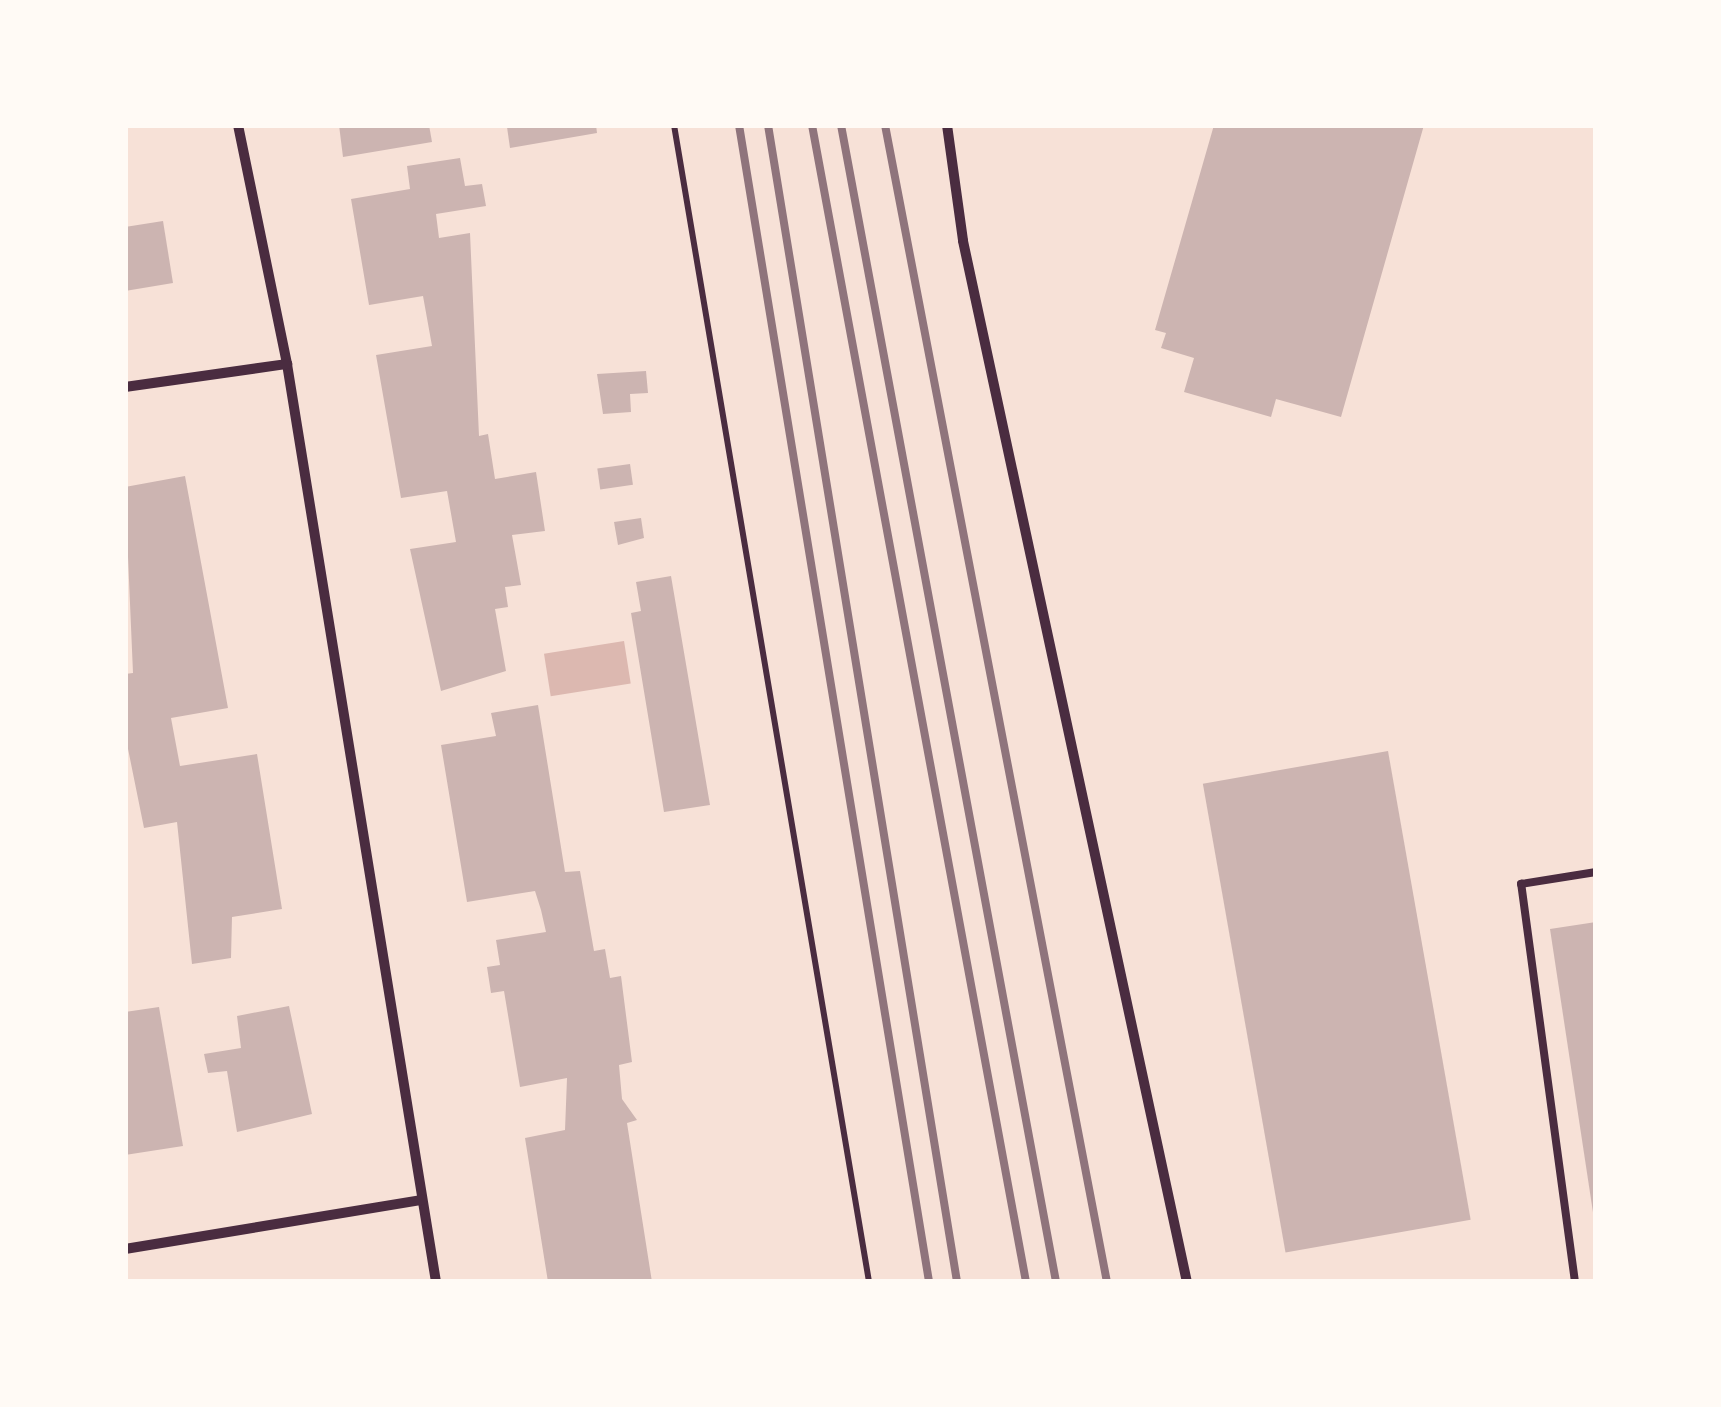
<!DOCTYPE html>
<style>
body{margin:0}
#map{position:relative;width:1721px;height:1407px;overflow:hidden;background:#f7e1d7;font-family:"Fira Sans Condensed",sans-serif}
div>[style]{position:absolute}
[style*='--x']{left:calc(var(--x)*1px);top:calc(var(--y)*1px);width:calc(var(--w)*1px);rotate:calc(var(--a)*1deg)}
.water>*{inset:0;background:#dcb8b0;transform-origin:0 0}
.building>*{inset:0;background:#ccb4b1;transform-origin:0 0}
.path>*{height:6px;margin:-3px;padding:0 3px;transform-origin:3px;border-radius:3px;background:#4a2c40}
.service>*{height:8px;margin:-4px;padding:0 4px;transform-origin:4px;border-radius:4px;background:#4a2c40}
.minor>*{height:10px;margin:-5px;padding:0 5px;transform-origin:5px;border-radius:5px;background:#4a2c40}
.rail>*{height:8px;margin:-4px;padding:0 4px;transform-origin:4px;border-radius:4px;background:#8f747c}
span{translate:-50% -50%;white-space:nowrap;text-align:center;line-height:1.15;-webkit-text-stroke:8px #fffaf5;paint-order:stroke}
.frame{position:absolute;inset:0;border:128px solid #fffaf5;pointer-events:none}
</style>
<div id="map">
<div class="water">
<div style="left:624px;top:641px;width:43px;height:81px;rotate:81deg"></div>
</div>
<div class="building">
<div style="clip-path:polygon(339px 125px,429px 125px,432px 142px,343px 157px)"></div>
<div style="clip-path:polygon(596px 125px,597px 133px,510px 148px,507px 127px)"></div>
<div style="clip-path:polygon(1214px 125px,1424px 125px,1341px 417px,1276px 399px,1271px 417px,1184px 392px,1194px 358px,1161px 348px,1166px 333px,1155px 330px)"></div>
<div style="clip-path:polygon(460px 158px,465px 186px,482px 184px,486px 206px,436px 214px,439px 238px,470px 233px,479px 436px,488px 434px,495px 479px,536px 472px,545px 531px,512px 535px,521px 585px,505px 587px,508px 607px,495px 609px,506px 671px,441px 691px,410px 549px,456px 542px,447px 491px,401px 498px,376px 355px,432px 346px,423px 296px,369px 305px,351px 199px,410px 189px,407px 166px)"></div>
<div style="clip-path:polygon(163px 221px,173px 283px,125px 291px,125px 227px)"></div>
<div style="clip-path:polygon(646px 371px,648px 393px,630px 394px,631px 412px,603px 414px,597px 374px)"></div>
<div style="left:630px;top:464px;width:21px;height:33px;rotate:82deg"></div>
<div style="clip-path:polygon(185px 476px,228px 708px,171px 718px,180px 766px,257px 754px,282px 909px,232px 917px,231px 958px,192px 964px,177px 822px,144px 828px,125px 734px,125px 674px,133px 673px,125px 487px)"></div>
<div style="clip-path:polygon(641px 518px,644px 538px,618px 545px,614px 522px)"></div>
<div style="clip-path:polygon(671px 576px,710px 805px,664px 812px,631px 613px,641px 611px,636px 582px)"></div>
<div style="clip-path:polygon(538px 705px,565px 872px,580px 871px,594px 951px,605px 949px,610px 978px,621px 976px,632px 1062px,619px 1065px,622px 1099px,637px 1120px,627px 1123px,652px 1282px,548px 1282px,525px 1138px,565px 1130px,567px 1078px,520px 1087px,504px 991px,491px 993px,487px 967px,500px 965px,496px 940px,546px 932px,541px 910px,535px 891px,467px 902px,441px 745px,496px 736px,491px 713px)"></div>
<div style="left:1388px;top:751px;width:476px;height:188px;rotate:80deg"></div>
<div style="clip-path:polygon(1596px 922px,1596px 1219px,1594px 1219px,1550px 929px)"></div>
<div style="clip-path:polygon(289px 1006px,312px 1114px,237px 1132px,227px 1071px,208px 1073px,204px 1054px,241px 1048px,237px 1016px)"></div>
<div style="clip-path:polygon(159px 1007px,183px 1146px,125px 1155px,125px 1012px)"></div>
</div>
<div class="path">
<div style="--x:674;--y:125;--w:1173;--a:80.43"></div>
</div>
<div class="service">
<div style="--x:1575;--y:1282;--w:402;--a:-97.7"></div>
<div style="--x:1521;--y:884;--w:76;--a:-9.1"></div>
</div>
<div class="minor">
<div style="--x:238;--y:125;--w:244;--a:78.4"></div>
<div style="--x:287;--y:364;--w:930;--a:80.78"></div>
<div style="--x:947;--y:125;--w:117;--a:82.1"></div>
<div style="--x:963;--y:241;--w:1065;--a:77.86"></div>
<div style="--x:125;--y:387;--w:164;--a:-8.1"></div>
<div style="--x:125;--y:1249;--w:301;--a:-9.4"></div>
</div>
<div class="rail">
<div style="--x:739;--y:125;--w:1172;--a:80.67"></div>
<div style="--x:768;--y:125;--w:1172;--a:80.72"></div>
<div style="--x:812;--y:125;--w:1177;--a:79.52"></div>
<div style="--x:841;--y:125;--w:1177;--a:79.47"></div>
<div style="--x:885;--y:125;--w:1178;--a:79.14"></div>
</div>
<div class="frame"></div>
</div>
